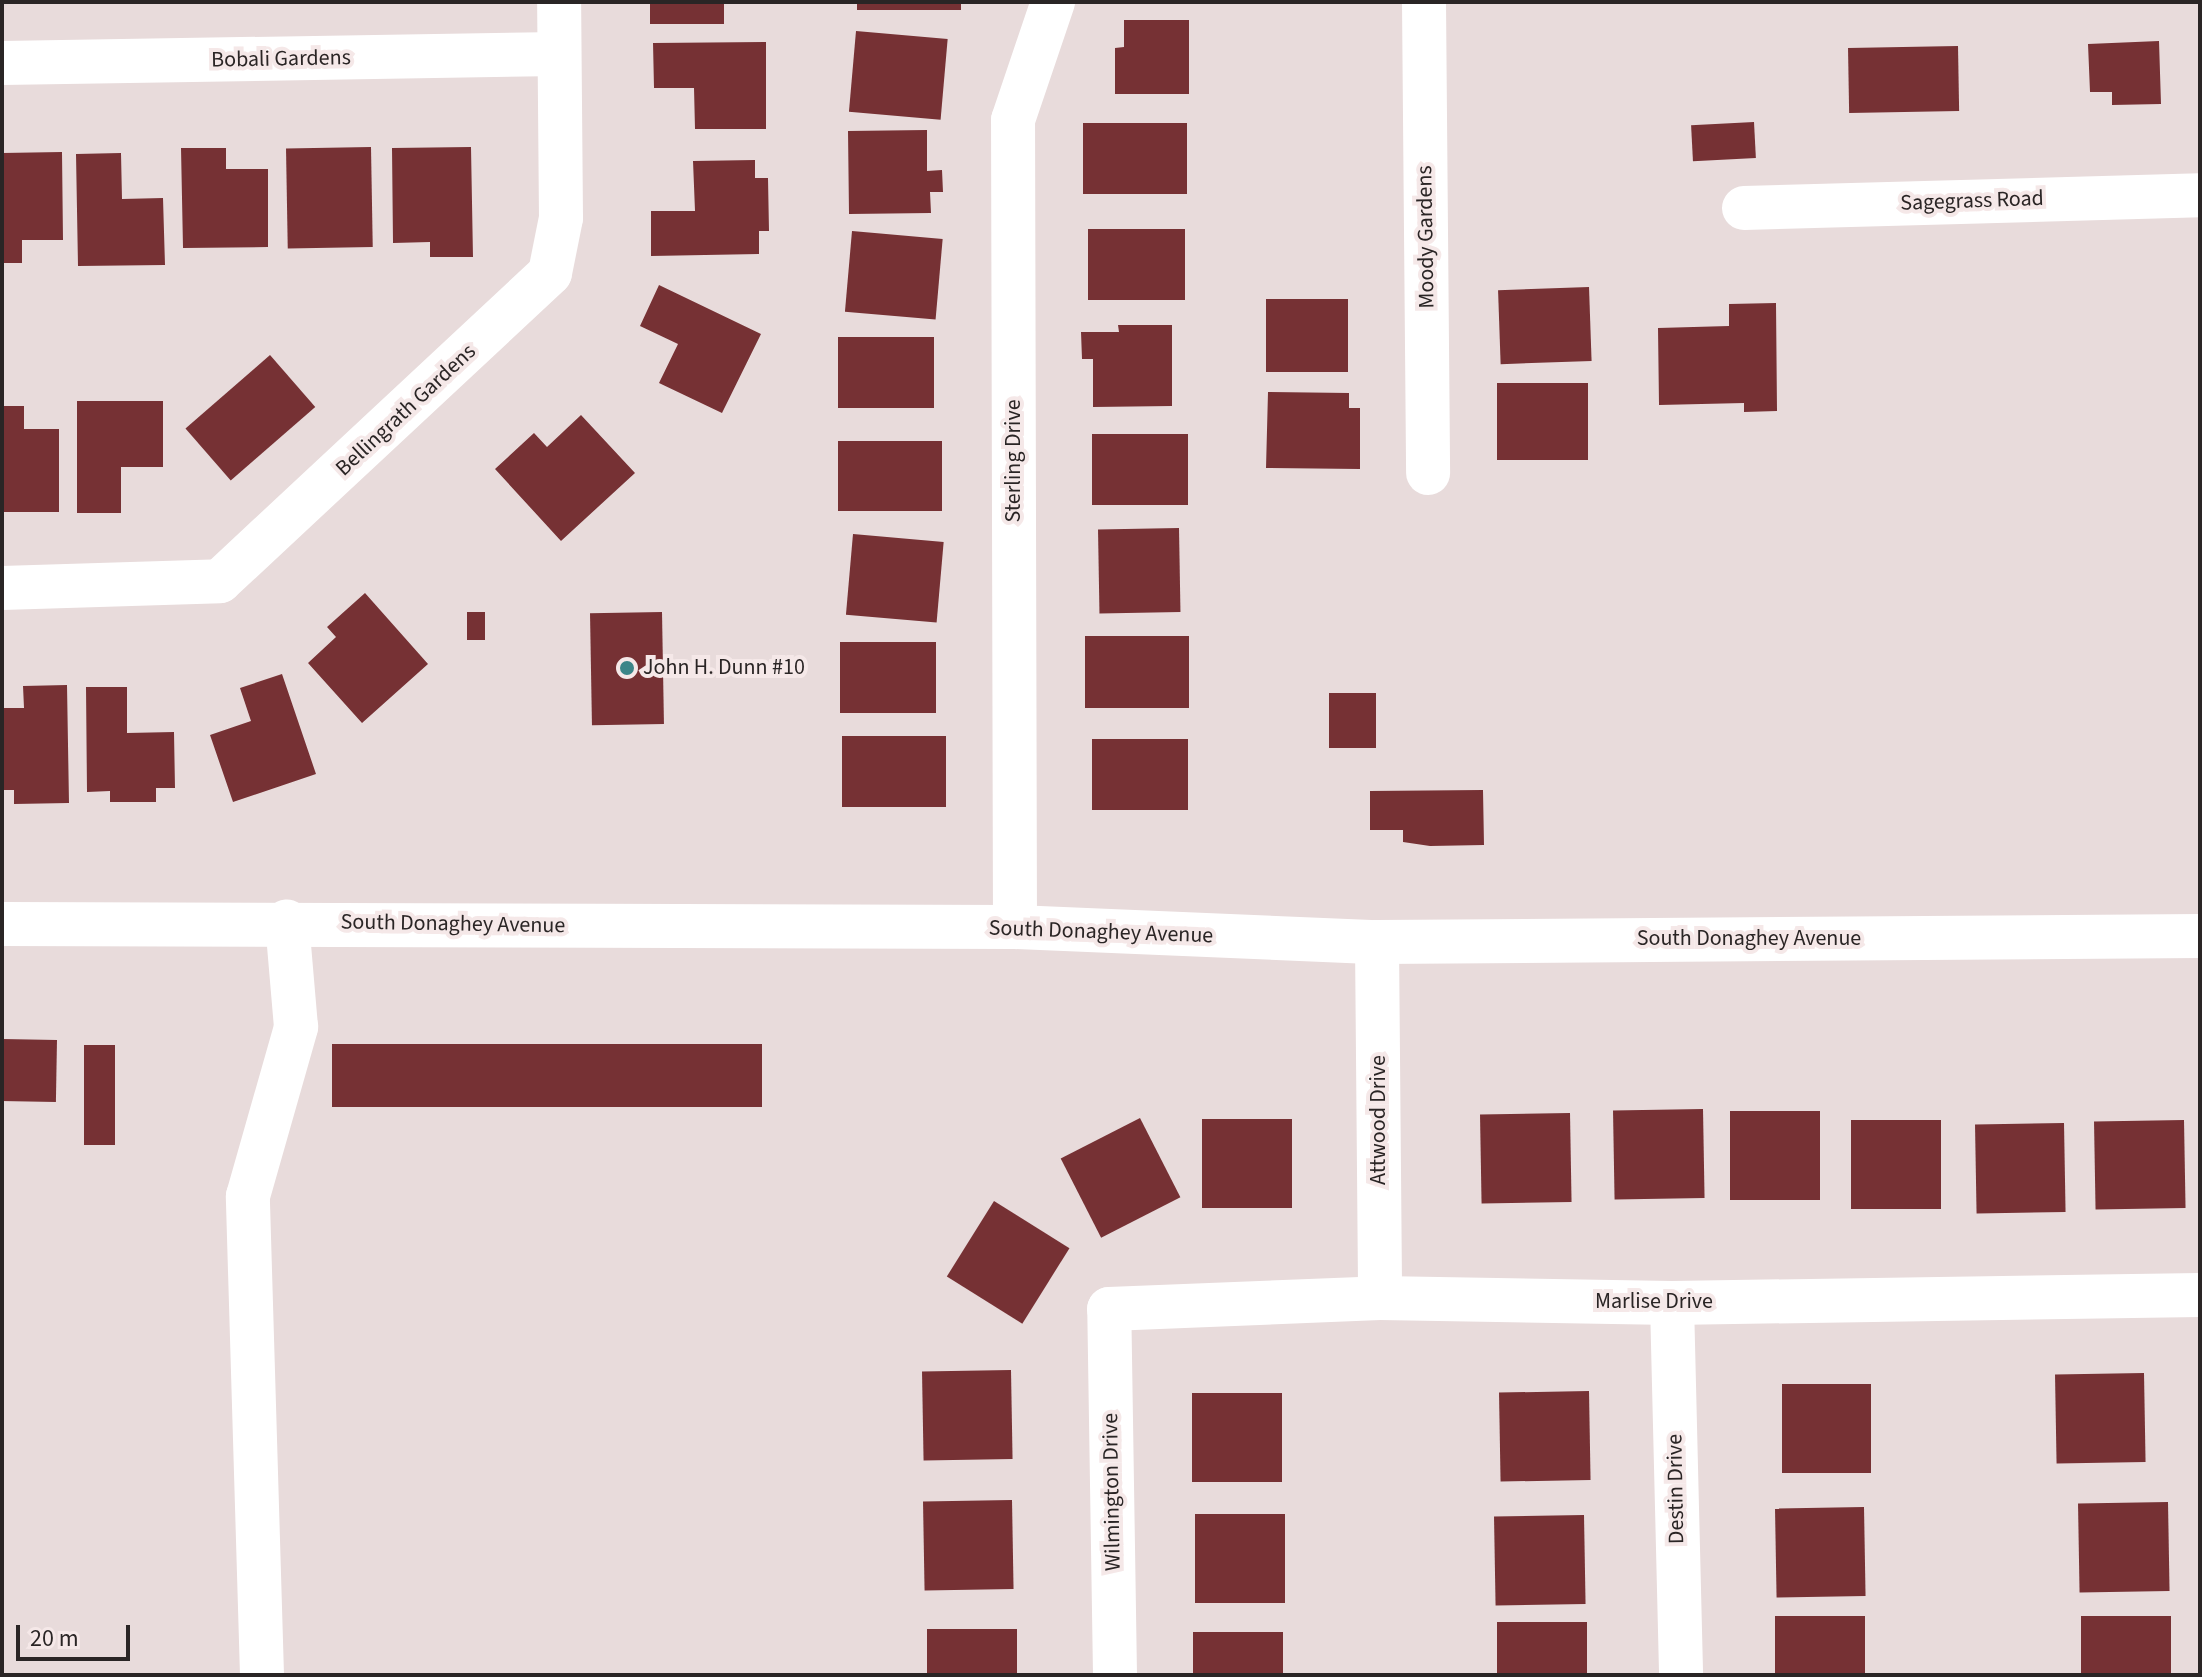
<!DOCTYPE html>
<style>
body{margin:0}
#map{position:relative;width:2202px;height:1677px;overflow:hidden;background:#e8dbdb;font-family:"Source Sans 3",sans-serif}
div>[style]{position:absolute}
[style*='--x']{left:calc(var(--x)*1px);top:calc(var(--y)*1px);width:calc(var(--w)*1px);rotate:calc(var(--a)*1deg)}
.building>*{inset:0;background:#763134;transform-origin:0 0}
.minor>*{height:44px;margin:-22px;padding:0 22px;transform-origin:22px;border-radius:22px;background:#fff}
.dots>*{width:22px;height:22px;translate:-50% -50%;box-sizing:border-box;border:4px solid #f5e8e8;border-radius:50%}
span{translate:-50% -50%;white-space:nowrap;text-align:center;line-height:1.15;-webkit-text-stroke:8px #f5e8e8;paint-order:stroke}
.street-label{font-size:22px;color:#2a2525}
.poi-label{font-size:22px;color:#2a2525}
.left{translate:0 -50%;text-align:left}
.frame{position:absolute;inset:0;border:4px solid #2a2525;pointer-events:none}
.scale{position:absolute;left:16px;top:1625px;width:114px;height:36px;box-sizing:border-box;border:4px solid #2a2525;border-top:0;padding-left:10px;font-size:24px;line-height:28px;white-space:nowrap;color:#2a2525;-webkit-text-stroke:6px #f5e8e8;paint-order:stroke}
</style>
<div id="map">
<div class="building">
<div style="left:650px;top:2px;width:74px;height:22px"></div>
<div style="left:857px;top:2px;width:104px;height:8px"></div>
<div style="clip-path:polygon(1124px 20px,1189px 20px,1189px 94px,1115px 94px,1115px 48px,1124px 47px)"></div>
<div style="left:856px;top:31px;width:92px;height:81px;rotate:5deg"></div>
<div style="clip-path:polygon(2159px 41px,2161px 104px,2112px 105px,2112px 92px,2090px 92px,2088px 44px)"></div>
<div style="clip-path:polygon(766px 42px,766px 129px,695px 129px,694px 88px,654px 88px,653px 43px)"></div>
<div style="left:1958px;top:46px;width:65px;height:110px;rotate:89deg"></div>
<div style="left:1754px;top:122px;width:36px;height:63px;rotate:87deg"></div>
<div style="left:1187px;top:123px;width:71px;height:104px;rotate:90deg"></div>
<div style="clip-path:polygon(927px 130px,927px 171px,942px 170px,943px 192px,930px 192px,931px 213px,849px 214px,848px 131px)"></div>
<div style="left:371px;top:147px;width:100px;height:85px;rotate:89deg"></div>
<div style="clip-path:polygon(471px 147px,473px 257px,430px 257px,430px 242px,393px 243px,392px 148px)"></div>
<div style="clip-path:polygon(181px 148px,226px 148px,226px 169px,268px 169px,268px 247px,183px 248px)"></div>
<div style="clip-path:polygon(62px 152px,63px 240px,22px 240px,22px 263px,2px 263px,2px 153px)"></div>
<div style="clip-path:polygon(121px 153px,122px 199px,163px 198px,165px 265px,78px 266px,76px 154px)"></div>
<div style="clip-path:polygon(755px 160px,755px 178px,768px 178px,769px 231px,759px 231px,759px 254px,651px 256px,651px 211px,695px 211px,693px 161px)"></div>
<div style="left:1088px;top:229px;width:97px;height:71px"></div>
<div style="left:852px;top:231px;width:91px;height:81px;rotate:5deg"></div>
<div style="clip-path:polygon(659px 285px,761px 334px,722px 413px,659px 383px,678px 344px,640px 326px)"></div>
<div style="left:1589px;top:287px;width:74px;height:91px;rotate:88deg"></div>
<div style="left:1266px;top:299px;width:82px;height:73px"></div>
<div style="clip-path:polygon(1776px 303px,1777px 411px,1744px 412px,1744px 403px,1659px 405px,1658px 328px,1729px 326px,1729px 304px)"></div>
<div style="clip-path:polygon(1118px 325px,1172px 325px,1172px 406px,1093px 407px,1093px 359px,1082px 359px,1081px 332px,1119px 332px)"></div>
<div style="left:838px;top:337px;width:96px;height:71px"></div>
<div style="left:270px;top:355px;width:69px;height:112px;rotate:49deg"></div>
<div style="left:1497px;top:383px;width:91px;height:77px"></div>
<div style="clip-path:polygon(1268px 392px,1349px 393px,1349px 408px,1360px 408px,1360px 469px,1266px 468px)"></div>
<div style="clip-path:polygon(77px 401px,163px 401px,163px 467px,121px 467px,121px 513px,77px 513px)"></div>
<div style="clip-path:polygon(2px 406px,24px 406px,24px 429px,59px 429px,59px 512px,2px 512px)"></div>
<div style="clip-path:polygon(581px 415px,635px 473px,561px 541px,495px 469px,534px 433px,547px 447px)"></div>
<div style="left:1092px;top:434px;width:96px;height:71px"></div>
<div style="left:838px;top:441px;width:104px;height:70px"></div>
<div style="left:1179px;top:528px;width:84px;height:81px;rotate:89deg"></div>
<div style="left:853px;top:534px;width:91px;height:81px;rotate:5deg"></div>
<div style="clip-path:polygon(365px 593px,428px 664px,362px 723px,308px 663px,336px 637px,327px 627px)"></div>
<div style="left:467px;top:612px;width:18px;height:28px"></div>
<div style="left:662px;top:612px;width:112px;height:72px;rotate:89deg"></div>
<div style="left:1085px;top:636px;width:104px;height:72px"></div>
<div style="left:840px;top:642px;width:96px;height:71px"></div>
<div style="clip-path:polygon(282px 674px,316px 774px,233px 802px,210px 735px,251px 721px,240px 688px)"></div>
<div style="clip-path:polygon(67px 685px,69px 803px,14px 804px,14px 790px,2px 790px,2px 708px,24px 708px,23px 686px)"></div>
<div style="clip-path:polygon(86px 687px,127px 687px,127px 733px,174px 732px,175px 788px,156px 788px,156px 802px,110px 802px,110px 791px,87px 792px)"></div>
<div style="left:1329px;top:693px;width:47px;height:55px"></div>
<div style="left:842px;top:736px;width:104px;height:71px"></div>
<div style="left:1092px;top:739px;width:96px;height:71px"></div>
<div style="clip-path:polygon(1483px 790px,1484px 845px,1430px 846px,1403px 842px,1403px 830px,1370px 830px,1370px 791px)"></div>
<div style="left:2px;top:1039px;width:55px;height:62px;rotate:1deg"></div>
<div style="left:332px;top:1044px;width:430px;height:63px"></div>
<div style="left:84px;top:1045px;width:31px;height:100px"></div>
<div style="left:1703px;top:1109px;width:89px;height:90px;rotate:89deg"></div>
<div style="left:1730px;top:1111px;width:90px;height:89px"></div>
<div style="left:1570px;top:1113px;width:89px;height:90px;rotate:89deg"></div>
<div style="left:1140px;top:1118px;width:89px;height:89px;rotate:63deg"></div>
<div style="left:1202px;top:1119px;width:90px;height:89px"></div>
<div style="left:1941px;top:1120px;width:89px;height:90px;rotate:90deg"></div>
<div style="left:2184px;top:1120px;width:88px;height:90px;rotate:89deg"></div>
<div style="left:2064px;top:1123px;width:89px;height:89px;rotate:89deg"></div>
<div style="left:994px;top:1201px;width:89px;height:89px;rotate:32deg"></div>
<div style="left:1011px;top:1370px;width:89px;height:89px;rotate:89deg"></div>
<div style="left:2144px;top:1373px;width:89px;height:89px;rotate:89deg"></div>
<div style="left:1782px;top:1384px;width:89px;height:89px"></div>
<div style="left:1589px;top:1391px;width:89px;height:90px;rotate:89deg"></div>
<div style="left:1192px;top:1393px;width:90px;height:89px"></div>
<div style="left:1012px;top:1500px;width:89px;height:89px;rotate:89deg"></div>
<div style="left:2168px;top:1502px;width:89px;height:90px;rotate:89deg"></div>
<div style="left:1864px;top:1507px;width:89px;height:89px;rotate:89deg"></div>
<div style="left:1195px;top:1514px;width:90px;height:89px"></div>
<div style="left:1584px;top:1515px;width:89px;height:90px;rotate:89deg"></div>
<div style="left:1865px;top:1616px;width:59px;height:90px;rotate:90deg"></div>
<div style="left:2081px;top:1616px;width:90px;height:59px"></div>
<div style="left:1587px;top:1622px;width:53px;height:90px;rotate:90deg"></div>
<div style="left:927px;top:1629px;width:90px;height:46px"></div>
<div style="left:1283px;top:1632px;width:43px;height:90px;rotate:90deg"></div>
</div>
<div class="minor">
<div style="--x:1424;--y:2;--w:471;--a:89.5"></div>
<div style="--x:2;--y:63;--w:557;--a:-0.93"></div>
<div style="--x:1744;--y:208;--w:456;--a:-1.6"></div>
<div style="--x:2;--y:588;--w:218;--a:-1.8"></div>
<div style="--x:220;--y:581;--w:451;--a:-43"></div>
<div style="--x:550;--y:273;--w:56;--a:-78.7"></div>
<div style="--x:561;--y:218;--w:216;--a:-90.5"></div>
<div style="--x:2;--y:924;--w:1013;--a:0.17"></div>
<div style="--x:1015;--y:927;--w:362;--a:2.4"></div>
<div style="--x:1377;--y:942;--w:823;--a:-0.42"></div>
<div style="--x:1015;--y:927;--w:807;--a:-90.14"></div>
<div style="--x:1013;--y:120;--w:125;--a:-71.3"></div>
<div style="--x:1377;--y:942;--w:356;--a:89.5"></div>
<div style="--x:1672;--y:1303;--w:372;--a:88.6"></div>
<div style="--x:262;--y:1675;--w:479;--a:-91.7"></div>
<div style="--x:248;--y:1196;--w:176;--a:-74.1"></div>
<div style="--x:296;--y:1027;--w:106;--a:-94.9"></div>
<div style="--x:1115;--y:1675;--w:366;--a:-90.9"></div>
<div style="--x:1109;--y:1309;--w:271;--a:-2.3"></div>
<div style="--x:1380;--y:1298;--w:292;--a:1"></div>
<div style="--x:1672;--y:1303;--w:528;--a:-0.87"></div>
</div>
<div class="dots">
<div style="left:627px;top:668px;background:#3c8588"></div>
</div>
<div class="street-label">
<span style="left:281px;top:59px;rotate:-1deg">Bobali Gardens</span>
<span style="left:1972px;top:201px;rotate:-2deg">Sagegrass Road</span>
<span style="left:1426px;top:237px;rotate:-91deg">Moody Gardens</span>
<span style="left:406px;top:410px;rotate:-43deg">Bellingrath Gardens</span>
<span style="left:1014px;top:461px;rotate:-90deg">Sterling Drive</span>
<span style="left:453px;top:924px;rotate:1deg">South Donaghey Avenue</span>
<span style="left:1101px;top:932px;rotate:2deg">South Donaghey Avenue</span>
<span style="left:1749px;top:939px">South Donaghey Avenue</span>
<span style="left:1379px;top:1120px;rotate:-90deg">Attwood Drive</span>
<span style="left:1654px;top:1302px">Marlise Drive</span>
<span style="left:1676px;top:1489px;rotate:-91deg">Destin Drive</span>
<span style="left:1112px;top:1492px;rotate:-91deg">Wilmington Drive</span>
</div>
<div class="poi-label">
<span class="left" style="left:643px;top:668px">John H. Dunn #10</span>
</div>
<div class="frame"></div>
<div class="scale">20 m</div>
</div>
